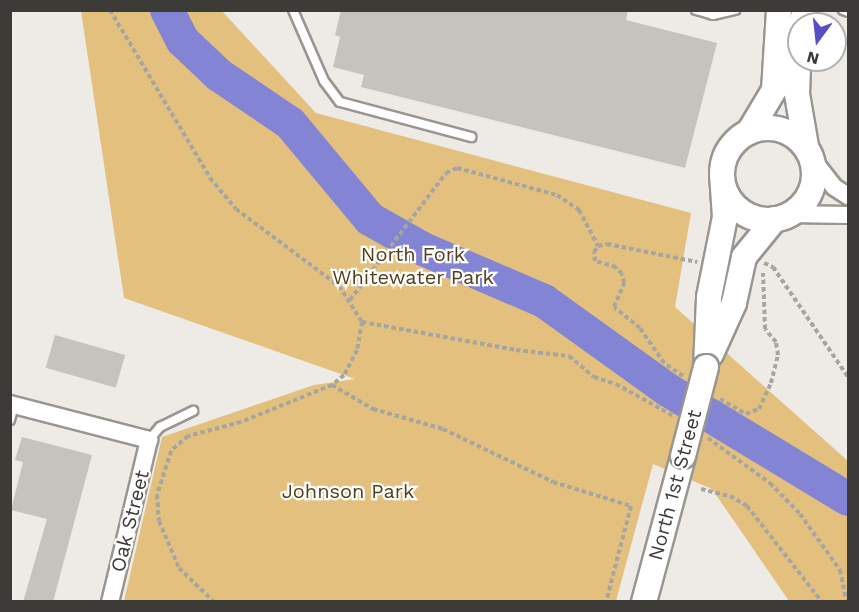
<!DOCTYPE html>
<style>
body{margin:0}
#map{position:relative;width:859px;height:612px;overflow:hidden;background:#eeebe6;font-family:"Work Sans",sans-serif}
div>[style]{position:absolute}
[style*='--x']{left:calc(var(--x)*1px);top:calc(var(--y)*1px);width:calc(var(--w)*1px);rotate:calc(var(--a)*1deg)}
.green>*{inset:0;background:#e3c07e}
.river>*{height:34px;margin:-17px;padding:0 17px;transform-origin:17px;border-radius:17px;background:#8384d3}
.building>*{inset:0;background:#c6c3be;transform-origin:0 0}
.path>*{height:4px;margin-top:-2px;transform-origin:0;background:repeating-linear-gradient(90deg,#a7a5a1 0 4.5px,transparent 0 7.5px)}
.roads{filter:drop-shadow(2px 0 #999691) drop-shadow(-2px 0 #999691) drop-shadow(0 2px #999691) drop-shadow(0 -2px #999691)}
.lane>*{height:8px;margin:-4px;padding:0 4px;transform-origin:4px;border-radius:4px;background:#fff}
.street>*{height:16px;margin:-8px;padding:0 8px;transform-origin:8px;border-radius:8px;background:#fff}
.secondary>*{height:24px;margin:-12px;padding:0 12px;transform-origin:12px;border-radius:12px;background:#fff}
.secondary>.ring{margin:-12px;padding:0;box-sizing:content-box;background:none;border:24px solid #fff;border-radius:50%}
.bridges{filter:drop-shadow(2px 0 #999691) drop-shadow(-2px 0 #999691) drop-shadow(0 2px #999691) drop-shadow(0 -2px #999691)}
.secondary-bridge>*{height:24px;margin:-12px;padding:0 12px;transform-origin:12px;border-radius:12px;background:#fff}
span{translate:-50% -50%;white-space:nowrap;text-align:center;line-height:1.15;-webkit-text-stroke:4.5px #fff;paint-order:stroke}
.park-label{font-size:20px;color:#513e1a}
.street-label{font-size:20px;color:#3c3b38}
.frame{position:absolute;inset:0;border:12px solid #3c3b38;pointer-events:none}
.north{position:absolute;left:787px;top:12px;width:60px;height:60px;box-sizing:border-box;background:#fff;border:2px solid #b1b1af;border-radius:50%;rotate:195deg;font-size:16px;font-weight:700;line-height:24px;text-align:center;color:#3c3b38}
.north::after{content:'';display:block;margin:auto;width:21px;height:27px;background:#594ec6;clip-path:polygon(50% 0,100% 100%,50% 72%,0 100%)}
</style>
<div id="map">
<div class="green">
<div style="clip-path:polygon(81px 11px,222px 11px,316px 113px,691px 213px,675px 307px,848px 461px,848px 601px,789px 601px,712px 489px,653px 464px,616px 601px,124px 601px,162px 437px,314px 385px,355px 379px,124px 298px)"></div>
</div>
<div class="river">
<div style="--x:167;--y:10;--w:35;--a:63"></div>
<div style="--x:183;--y:41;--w:50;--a:43.4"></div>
<div style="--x:219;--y:75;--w:86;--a:34.1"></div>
<div style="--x:290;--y:123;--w:125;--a:50.2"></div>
<div style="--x:370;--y:219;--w:61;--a:29.5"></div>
<div style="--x:423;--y:249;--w:132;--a:23.3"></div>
<div style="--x:544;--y:301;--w:153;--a:35.7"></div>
<div style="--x:668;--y:390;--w:210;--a:31.2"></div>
</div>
<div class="building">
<div style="clip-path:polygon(341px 10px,628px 10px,626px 20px,717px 43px,685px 168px,361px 87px,364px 75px,333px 67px,340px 37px,335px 35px)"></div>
<div style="left:55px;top:335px;width:73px;height:34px;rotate:16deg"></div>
<div style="clip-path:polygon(22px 437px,92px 455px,53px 602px,23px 602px,47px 519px,11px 510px,23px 462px,15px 460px)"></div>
</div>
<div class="path">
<div style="--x:110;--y:10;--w:196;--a:59.2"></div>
<div style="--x:210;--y:178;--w:40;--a:50"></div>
<div style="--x:236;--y:209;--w:129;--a:36.8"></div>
<div style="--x:339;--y:286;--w:43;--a:57.4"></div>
<div style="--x:362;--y:322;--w:28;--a:100"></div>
<div style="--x:357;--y:350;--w:28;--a:117"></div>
<div style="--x:344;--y:375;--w:16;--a:140"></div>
<div style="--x:332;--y:385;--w:98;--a:157.9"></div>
<div style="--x:241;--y:422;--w:55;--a:165.2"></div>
<div style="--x:188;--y:436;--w:23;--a:139"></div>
<div style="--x:171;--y:451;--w:46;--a:107.7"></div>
<div style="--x:157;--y:495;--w:26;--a:86"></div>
<div style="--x:159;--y:521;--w:51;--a:66.9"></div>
<div style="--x:179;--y:568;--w:49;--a:44.2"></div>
<div style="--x:764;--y:263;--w:10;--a:24"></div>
<div style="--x:773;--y:267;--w:133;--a:55.7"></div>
<div style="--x:350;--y:300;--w:159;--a:-52.9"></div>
<div style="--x:446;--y:173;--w:12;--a:-24"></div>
<div style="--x:457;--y:168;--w:104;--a:15.1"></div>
<div style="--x:557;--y:195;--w:27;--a:34"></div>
<div style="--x:579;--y:210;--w:41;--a:62.2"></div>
<div style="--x:362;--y:322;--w:157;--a:10.3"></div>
<div style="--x:516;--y:350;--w:53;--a:6.5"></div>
<div style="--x:569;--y:356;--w:33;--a:40"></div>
<div style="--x:594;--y:377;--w:23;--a:18"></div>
<div style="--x:616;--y:384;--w:66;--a:28.9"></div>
<div style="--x:683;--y:376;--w:23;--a:-146"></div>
<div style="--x:664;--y:363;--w:42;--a:-124.4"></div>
<div style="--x:640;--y:328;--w:33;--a:-141"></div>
<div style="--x:614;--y:307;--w:26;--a:-67"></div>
<div style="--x:624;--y:283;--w:9;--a:-103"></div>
<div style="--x:622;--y:274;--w:9;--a:-131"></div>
<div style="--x:616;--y:267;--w:22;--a:-164"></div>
<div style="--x:595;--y:261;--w:9;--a:-96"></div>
<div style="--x:594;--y:252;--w:7;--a:-56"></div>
<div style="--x:598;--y:246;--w:9;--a:-13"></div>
<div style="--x:607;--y:244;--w:92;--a:11.3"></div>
<div style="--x:332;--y:385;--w:48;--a:30.3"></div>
<div style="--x:373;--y:409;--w:73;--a:15.9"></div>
<div style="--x:443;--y:429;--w:122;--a:25.7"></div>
<div style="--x:553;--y:482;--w:82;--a:17.1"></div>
<div style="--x:631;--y:506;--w:99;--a:104.6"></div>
<div style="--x:720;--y:399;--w:30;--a:30"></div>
<div style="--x:746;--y:414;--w:14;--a:-21"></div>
<div style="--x:759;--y:409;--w:29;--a:-65"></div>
<div style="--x:771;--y:383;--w:29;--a:-76"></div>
<div style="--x:778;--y:355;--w:13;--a:-99"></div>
<div style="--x:776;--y:342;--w:17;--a:-130"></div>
<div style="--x:765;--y:329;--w:56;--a:-92"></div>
<div style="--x:708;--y:438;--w:77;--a:36"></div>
<div style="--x:770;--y:483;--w:43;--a:45.9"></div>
<div style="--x:800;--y:514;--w:69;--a:54.5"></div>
<div style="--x:840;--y:570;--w:33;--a:78"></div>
<div style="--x:701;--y:489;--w:30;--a:14"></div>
<div style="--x:730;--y:496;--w:20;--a:30"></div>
<div style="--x:747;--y:506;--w:122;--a:52"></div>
</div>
<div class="roads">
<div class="lane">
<div style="--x:293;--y:10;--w:77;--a:66.4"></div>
<div style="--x:324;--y:81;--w:26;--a:53"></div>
<div style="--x:340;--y:102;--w:136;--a:15"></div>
<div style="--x:696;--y:10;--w:18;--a:16"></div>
<div style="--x:713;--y:15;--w:23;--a:-13"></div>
<div style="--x:843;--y:10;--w:5;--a:22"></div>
<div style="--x:10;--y:420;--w:16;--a:-75"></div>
<div style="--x:149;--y:440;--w:17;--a:-50"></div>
<div style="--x:160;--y:427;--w:37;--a:-26"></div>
</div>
<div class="street">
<div style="--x:813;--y:160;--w:34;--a:52"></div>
<div style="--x:834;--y:187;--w:17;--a:33"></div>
<div style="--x:790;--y:214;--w:58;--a:1"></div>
<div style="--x:10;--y:404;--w:144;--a:14.5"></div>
<div style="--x:149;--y:440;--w:167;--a:103.5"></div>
</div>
<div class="secondary">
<div style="--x:801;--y:24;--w:15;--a:-74"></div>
<div style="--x:799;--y:35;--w:59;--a:91.9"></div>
<div style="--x:797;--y:94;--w:53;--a:80.2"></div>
<div class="ring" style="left:722px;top:128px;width:68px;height:68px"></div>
<div style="--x:749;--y:132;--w:49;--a:-59.2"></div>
<div style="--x:774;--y:90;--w:80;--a:-86.4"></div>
<div style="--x:711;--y:354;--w:56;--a:-65.7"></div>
<div style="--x:734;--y:303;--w:47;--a:-77.7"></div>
<div style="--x:744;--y:257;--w:49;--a:-50.8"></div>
<div style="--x:706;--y:367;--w:70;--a:-87.5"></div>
<div style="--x:709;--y:297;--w:82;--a:-78.7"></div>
<div style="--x:725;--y:217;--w:32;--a:-94"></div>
<div style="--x:644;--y:602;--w:151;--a:-75"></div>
</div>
</div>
<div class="bridges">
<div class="secondary-bridge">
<div style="--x:683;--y:456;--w:92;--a:-75.5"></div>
</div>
</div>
<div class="park-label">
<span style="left:413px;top:266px">North Fork<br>Whitewater Park</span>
<span style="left:348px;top:491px">Johnson Park</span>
</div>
<div class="street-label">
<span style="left:675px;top:485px;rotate:-75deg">North 1st Street</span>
<span style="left:130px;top:521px;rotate:-76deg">Oak Street</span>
</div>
<div class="frame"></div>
<div class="north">N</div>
</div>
